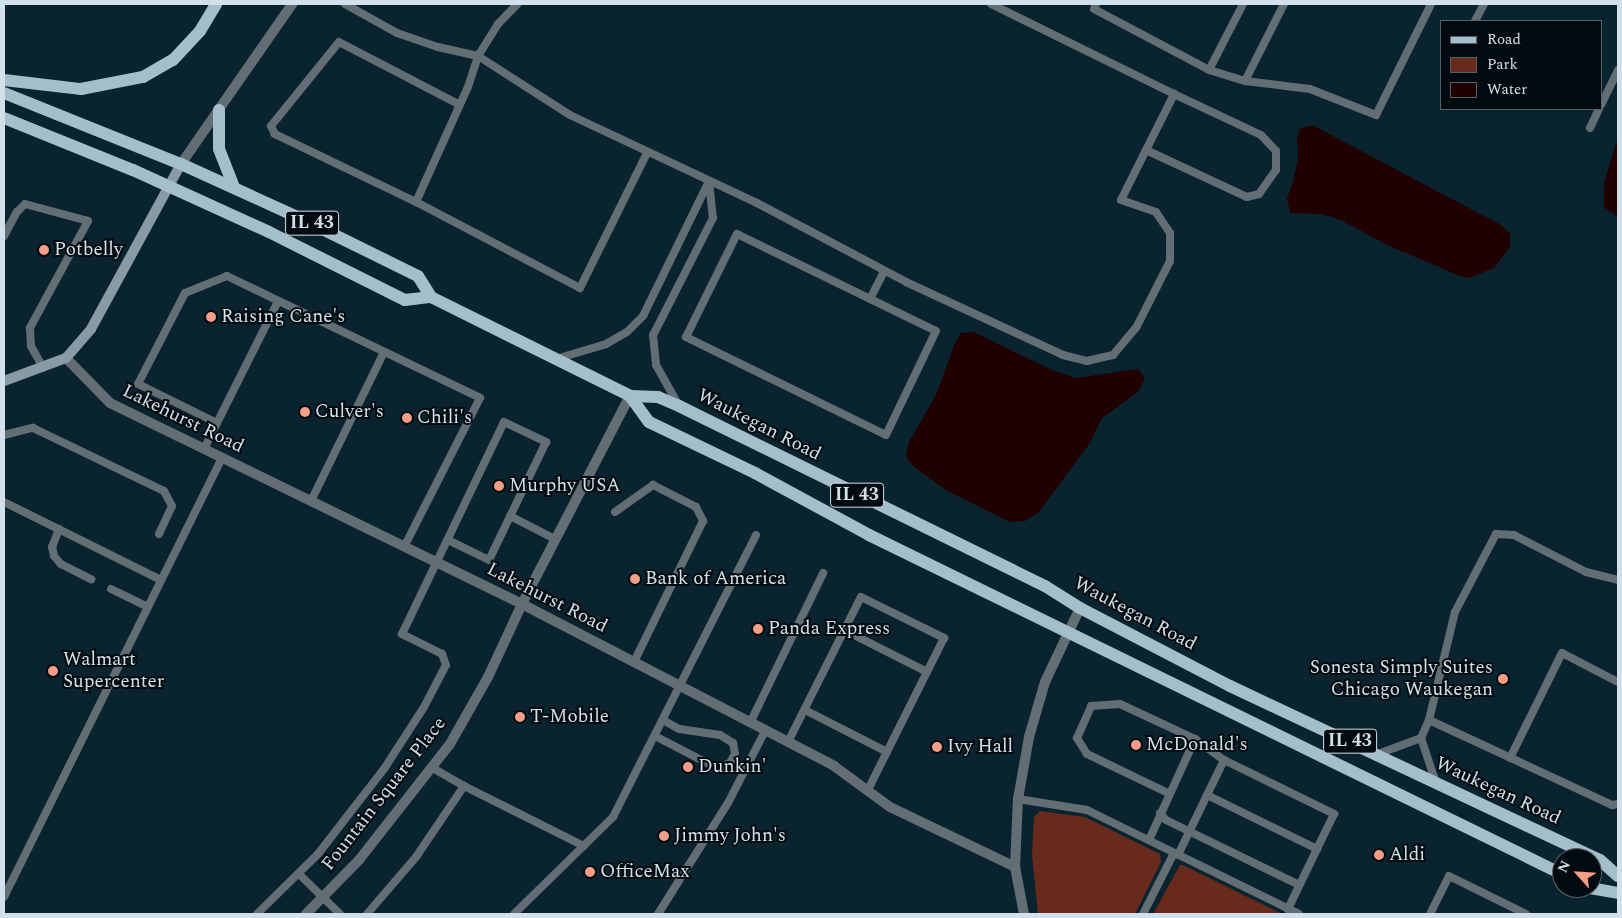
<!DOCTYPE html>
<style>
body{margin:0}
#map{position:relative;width:1622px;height:918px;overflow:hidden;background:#09242f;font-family:Spectral,serif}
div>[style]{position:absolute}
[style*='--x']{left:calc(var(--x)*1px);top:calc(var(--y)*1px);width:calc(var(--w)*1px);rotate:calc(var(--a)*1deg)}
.green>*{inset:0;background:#672a1b}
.water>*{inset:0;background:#210000}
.service>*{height:8px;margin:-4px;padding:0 4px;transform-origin:4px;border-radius:4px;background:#626e74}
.minor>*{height:10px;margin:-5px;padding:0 5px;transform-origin:5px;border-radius:5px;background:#626e74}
.tertiary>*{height:10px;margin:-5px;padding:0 5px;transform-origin:5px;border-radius:5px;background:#626e74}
.secondary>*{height:10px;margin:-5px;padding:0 5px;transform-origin:5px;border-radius:5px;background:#889ba5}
.primary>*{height:12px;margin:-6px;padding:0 6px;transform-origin:6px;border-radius:6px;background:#a5becb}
.dots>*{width:14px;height:14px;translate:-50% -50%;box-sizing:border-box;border:2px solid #030b10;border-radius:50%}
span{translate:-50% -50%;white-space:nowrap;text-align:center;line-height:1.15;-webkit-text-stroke:4px #030b10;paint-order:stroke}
.shield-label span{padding:1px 4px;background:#030b10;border:1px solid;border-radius:4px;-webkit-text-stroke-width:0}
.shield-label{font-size:18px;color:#d2e1e9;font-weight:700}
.poi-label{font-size:19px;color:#d2e1e9}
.left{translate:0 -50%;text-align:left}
.right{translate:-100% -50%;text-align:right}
.street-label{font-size:19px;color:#d2e1e9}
.frame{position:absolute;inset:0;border:5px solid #d2e1e9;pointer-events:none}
.legend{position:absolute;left:1440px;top:20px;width:162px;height:90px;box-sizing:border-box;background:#030b10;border:1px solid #566167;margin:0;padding:6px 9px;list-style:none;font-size:15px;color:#d2e1e9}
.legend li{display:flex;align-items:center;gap:10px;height:25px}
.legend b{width:25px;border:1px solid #566167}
.north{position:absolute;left:1552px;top:848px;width:50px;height:50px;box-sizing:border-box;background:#030b10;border:1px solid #566167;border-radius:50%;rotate:296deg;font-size:14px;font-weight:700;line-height:20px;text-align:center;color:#d2e1e9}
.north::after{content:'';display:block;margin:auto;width:18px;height:22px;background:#f49e88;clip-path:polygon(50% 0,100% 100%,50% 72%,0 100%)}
</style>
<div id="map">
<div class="green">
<div style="clip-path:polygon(1040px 811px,1085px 817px,1160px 854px,1161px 862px,1135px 914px,1038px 914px,1032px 854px,1034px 817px)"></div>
<div style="clip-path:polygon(1180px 865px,1183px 865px,1282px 914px,1153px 914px)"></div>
</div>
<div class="water">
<div style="clip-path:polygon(1312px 125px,1501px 225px,1510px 234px,1510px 247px,1494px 268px,1469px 278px,1460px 276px,1385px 244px,1341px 220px,1322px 214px,1290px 213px,1287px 198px,1293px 183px,1298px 158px,1297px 138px,1300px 129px)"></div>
<div style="clip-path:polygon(1618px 137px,1618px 217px,1604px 207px,1604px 183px)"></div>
<div style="clip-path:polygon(974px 332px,1052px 370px,1076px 378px,1138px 369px,1145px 378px,1138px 392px,1102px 418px,1090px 443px,1038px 513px,1025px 521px,1010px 522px,946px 490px,914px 467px,906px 457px,909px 442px,936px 395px,955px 343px,961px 333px)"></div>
</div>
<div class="service">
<div style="--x:345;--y:4;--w:60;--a:29.1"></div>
<div style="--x:397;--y:33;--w:43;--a:18.9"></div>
<div style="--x:438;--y:47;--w:41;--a:12.7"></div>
<div style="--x:478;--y:56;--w:38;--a:-58"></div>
<div style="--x:498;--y:24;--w:28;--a:-46"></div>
<div style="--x:1096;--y:4;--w:5;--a:112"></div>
<div style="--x:1094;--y:9;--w:130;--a:27.9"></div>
<div style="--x:1209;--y:70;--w:74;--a:-62.7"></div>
<div style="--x:1284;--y:4;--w:86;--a:116.9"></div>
<div style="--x:1245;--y:81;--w:65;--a:7"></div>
<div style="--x:1310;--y:89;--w:71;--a:21.5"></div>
<div style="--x:1376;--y:115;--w:124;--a:-63.6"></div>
<div style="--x:1475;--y:21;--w:19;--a:-62"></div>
<div style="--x:1209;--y:70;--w:38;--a:17"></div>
<div style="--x:1601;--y:105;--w:39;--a:-64"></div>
<div style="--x:1590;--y:128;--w:21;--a:-65"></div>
<div style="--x:1146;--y:150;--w:111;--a:25"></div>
<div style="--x:1247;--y:197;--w:12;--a:-14"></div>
<div style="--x:1259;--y:194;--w:29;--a:-55"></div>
<div style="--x:1276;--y:170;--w:19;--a:-90"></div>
<div style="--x:1276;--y:151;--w:22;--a:-133"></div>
<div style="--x:1261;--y:135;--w:96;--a:-154.8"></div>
<div style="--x:647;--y:153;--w:151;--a:116.4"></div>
<div style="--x:580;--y:288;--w:185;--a:-152.3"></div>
<div style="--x:416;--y:202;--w:126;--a:-65.7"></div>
<div style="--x:468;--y:87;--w:33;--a:-72"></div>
<div style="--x:478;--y:56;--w:109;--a:32.7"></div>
<div style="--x:570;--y:115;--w:207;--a:25.2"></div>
<div style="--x:757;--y:203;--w:169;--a:27.9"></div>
<div style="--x:906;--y:282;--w:173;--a:24.9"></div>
<div style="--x:1063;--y:355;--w:25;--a:14"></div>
<div style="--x:1087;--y:361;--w:27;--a:-13"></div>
<div style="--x:1113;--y:355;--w:35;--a:-50"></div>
<div style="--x:1136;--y:328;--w:75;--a:-63.1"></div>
<div style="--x:1170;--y:261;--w:28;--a:-90"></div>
<div style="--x:1170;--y:233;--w:25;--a:-124"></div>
<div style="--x:1156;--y:212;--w:37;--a:-161"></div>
<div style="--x:1121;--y:200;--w:119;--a:-63.4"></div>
<div style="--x:1174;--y:94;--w:204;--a:-153.8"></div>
<div style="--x:416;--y:202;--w:157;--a:-154.3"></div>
<div style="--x:275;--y:134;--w:9;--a:-117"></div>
<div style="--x:271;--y:126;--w:108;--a:-51"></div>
<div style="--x:339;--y:42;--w:136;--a:27.5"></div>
<div style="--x:737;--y:234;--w:221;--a:26"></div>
<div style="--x:936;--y:331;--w:115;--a:115.7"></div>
<div style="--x:886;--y:435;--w:223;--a:-153.9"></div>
<div style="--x:686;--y:337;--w:115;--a:-63.7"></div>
<div style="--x:4;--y:236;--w:27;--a:-62"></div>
<div style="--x:17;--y:212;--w:11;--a:-45"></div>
<div style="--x:25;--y:204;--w:65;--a:15.1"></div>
<div style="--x:88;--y:221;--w:122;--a:118.5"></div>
<div style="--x:30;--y:328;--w:18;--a:87"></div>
<div style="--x:31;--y:346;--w:25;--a:61"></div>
<div style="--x:870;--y:299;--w:31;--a:-63"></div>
<div style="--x:556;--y:359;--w:52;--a:-16.7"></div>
<div style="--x:606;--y:344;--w:24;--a:-30"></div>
<div style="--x:627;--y:332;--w:23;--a:-45"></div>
<div style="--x:643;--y:316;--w:150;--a:-63.9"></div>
<div style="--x:709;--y:181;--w:37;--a:84"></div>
<div style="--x:713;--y:218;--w:131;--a:117.1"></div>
<div style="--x:653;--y:335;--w:30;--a:84"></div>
<div style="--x:656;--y:365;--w:45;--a:60.6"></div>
<div style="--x:217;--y:423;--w:88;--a:-153.7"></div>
<div style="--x:138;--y:384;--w:102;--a:-62.7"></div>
<div style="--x:185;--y:293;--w:45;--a:-22"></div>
<div style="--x:227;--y:276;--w:281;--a:25.7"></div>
<div style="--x:480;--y:398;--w:167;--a:117"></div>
<div style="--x:4;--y:435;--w:30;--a:-14"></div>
<div style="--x:33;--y:428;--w:145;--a:25.7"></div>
<div style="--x:164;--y:491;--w:17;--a:62"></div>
<div style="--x:172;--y:506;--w:31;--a:115"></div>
<div style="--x:204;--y:449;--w:165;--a:-63.4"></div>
<div style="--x:311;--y:501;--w:166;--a:-63.9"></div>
<div style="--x:4;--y:502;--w:175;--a:26.4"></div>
<div style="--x:615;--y:512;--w:47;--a:-35.4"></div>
<div style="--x:653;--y:485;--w:48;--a:27.1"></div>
<div style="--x:696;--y:507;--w:16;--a:63"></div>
<div style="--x:703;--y:521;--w:157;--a:116.1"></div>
<div style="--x:510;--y:516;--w:51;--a:27.1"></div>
<div style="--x:59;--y:529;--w:19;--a:111"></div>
<div style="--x:52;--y:547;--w:9;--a:77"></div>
<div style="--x:54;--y:556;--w:11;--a:49"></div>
<div style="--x:61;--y:564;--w:34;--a:27"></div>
<div style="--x:111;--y:589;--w:41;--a:25.9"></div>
<div style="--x:844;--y:630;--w:93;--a:26.8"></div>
<div style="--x:805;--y:710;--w:92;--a:27.1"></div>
<div style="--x:1429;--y:720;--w:202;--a:24.9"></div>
<div style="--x:1612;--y:805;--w:6;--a:-9"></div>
<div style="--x:750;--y:723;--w:167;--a:-64"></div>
<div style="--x:655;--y:736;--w:63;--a:27.4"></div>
<div style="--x:711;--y:765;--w:12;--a:5"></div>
<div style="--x:723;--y:766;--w:8;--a:-23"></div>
<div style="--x:730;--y:763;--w:10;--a:-61"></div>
<div style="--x:735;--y:754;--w:11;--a:-100"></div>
<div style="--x:733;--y:743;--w:15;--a:-148"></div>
<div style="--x:720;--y:735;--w:41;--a:-171.7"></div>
<div style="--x:679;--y:729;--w:18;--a:-151"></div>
<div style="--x:1421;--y:738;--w:20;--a:-66"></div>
<div style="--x:1429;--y:720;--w:111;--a:-76.5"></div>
<div style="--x:1455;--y:612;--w:88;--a:-62.3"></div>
<div style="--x:1496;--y:534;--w:18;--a:3"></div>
<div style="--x:1514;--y:535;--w:81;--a:27.2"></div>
<div style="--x:1586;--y:572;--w:33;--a:14"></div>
<div style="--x:788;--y:742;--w:162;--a:-63.3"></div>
<div style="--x:861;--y:597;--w:93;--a:26.3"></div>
<div style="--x:944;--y:638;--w:170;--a:116.6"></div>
<div style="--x:1378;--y:754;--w:46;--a:-20.4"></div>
<div style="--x:1421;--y:738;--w:47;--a:71.6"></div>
<div style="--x:1510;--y:758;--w:117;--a:-63.7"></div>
<div style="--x:1562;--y:653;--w:63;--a:27.4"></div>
<div style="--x:431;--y:767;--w:38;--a:30"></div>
<div style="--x:1168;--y:793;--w:90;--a:-154.3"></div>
<div style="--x:1087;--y:754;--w:19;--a:-122"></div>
<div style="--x:1077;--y:738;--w:35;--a:-66"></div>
<div style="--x:1091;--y:706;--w:29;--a:-4"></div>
<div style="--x:1120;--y:704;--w:83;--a:25"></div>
<div style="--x:1195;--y:739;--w:36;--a:36"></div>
<div style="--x:1207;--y:795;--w:39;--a:-64"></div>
<div style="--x:1224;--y:760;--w:123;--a:26.1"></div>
<div style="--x:1334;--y:814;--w:39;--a:116"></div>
<div style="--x:1018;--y:799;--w:70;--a:9.1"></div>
<div style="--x:1087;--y:810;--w:236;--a:26.1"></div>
<div style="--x:1160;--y:813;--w:9;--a:49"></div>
<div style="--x:1166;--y:820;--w:148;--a:26"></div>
<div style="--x:1149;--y:840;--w:111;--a:-65.5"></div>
<div style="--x:1178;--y:855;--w:67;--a:-64.2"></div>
<div style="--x:1207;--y:795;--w:123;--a:26.1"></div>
<div style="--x:1317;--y:849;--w:67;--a:115.8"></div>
<div style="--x:299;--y:874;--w:57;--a:44.3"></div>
<div style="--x:4;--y:897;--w:490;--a:-63.6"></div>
<div style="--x:257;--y:914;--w:86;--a:-44.5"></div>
<div style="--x:318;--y:854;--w:108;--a:-52.2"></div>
<div style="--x:384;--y:769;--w:74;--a:-57.2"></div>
<div style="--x:424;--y:707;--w:47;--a:-62.4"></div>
<div style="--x:446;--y:665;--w:12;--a:-110"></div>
<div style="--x:442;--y:654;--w:45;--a:-153.4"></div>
<div style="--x:402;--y:634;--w:235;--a:-64.3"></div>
<div style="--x:504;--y:422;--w:47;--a:25.5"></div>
<div style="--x:546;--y:442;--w:131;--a:115.8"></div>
<div style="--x:489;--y:560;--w:46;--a:-154"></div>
<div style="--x:367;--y:914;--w:75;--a:-49.3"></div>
<div style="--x:416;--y:857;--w:86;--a:-55.9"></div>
<div style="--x:464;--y:786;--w:134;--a:26.6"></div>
<div style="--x:514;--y:914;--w:139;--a:-44.4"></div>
<div style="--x:613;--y:817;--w:316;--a:-63.1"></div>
<div style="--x:658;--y:914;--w:131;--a:-57.8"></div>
<div style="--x:728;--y:803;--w:81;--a:-62.8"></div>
<div style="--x:1143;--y:914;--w:68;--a:-63.1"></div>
<div style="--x:1430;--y:914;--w:42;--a:-63.4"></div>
<div style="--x:1449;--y:876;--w:86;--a:26.3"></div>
</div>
<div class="minor">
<div style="--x:66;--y:358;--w:63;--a:45.6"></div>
<div style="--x:110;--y:403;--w:458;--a:26"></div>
<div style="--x:522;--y:604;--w:352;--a:27.4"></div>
<div style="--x:834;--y:766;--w:69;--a:36.2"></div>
<div style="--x:890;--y:807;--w:139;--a:25.6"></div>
</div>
<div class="tertiary">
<div style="--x:181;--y:164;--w:195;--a:-55.2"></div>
<div style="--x:306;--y:914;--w:76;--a:-45.5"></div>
<div style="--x:359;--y:860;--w:147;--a:-51.9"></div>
<div style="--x:450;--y:744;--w:77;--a:-60.4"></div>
<div style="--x:488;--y:677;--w:81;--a:-65"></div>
<div style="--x:522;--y:604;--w:234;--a:-62.6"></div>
<div style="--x:1024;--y:914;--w:48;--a:-100.8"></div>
<div style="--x:1015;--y:867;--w:68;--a:-87.5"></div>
<div style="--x:1018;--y:799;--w:63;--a:-79.9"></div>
<div style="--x:1029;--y:737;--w:57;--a:-73.8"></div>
<div style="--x:1045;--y:682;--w:82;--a:-64.7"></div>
</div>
<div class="secondary">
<div style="--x:4;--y:381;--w:66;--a:-20.4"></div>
<div style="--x:66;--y:358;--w:38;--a:-49"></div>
<div style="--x:91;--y:329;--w:188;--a:-61.4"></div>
</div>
<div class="primary">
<div style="--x:4;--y:80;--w:78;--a:6.7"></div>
<div style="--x:81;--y:89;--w:63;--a:-11"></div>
<div style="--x:143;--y:77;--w:34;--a:-30"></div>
<div style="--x:173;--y:60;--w:40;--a:-47"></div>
<div style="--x:200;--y:31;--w:31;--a:-59"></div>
<div style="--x:4;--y:93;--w:191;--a:21.9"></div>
<div style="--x:181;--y:164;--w:135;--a:24.5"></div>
<div style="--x:304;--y:220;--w:127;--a:26.2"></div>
<div style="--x:418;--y:276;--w:25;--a:58"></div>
<div style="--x:431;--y:297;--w:222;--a:26.4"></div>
<div style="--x:630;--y:396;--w:28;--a:2"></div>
<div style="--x:658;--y:397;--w:23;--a:23"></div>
<div style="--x:679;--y:406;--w:408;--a:26.2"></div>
<div style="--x:1045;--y:586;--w:41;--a:32.2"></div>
<div style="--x:1080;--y:608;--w:169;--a:27.5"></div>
<div style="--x:1230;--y:686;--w:409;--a:25.2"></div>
<div style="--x:1600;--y:860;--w:24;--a:42"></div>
<div style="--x:219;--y:110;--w:39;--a:90"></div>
<div style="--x:219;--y:149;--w:41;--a:68.5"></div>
<div style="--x:4;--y:118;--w:139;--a:22"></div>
<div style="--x:133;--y:170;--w:149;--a:24.5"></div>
<div style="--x:269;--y:232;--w:152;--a:26.6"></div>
<div style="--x:405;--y:300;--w:26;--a:-7"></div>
<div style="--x:630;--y:396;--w:32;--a:54"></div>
<div style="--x:649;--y:422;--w:118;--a:25.7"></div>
<div style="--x:755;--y:473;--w:130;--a:28.5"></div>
<div style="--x:869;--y:535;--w:771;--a:26.07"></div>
<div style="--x:1590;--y:888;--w:28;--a:10"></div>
</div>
<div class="dots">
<div style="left:44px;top:250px;background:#f49e88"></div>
<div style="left:211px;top:317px;background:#f49e88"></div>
<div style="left:305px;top:412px;background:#f49e88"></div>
<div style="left:407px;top:418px;background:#f49e88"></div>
<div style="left:499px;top:486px;background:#f49e88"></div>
<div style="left:635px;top:579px;background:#f49e88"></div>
<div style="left:758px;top:629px;background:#f49e88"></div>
<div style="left:53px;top:671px;background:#f49e88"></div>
<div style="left:1503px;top:679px;background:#f49e88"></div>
<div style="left:520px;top:717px;background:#f49e88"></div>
<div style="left:1136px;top:745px;background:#f49e88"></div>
<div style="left:937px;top:747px;background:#f49e88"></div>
<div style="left:688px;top:767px;background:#f49e88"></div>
<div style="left:664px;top:836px;background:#f49e88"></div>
<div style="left:1379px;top:855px;background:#f49e88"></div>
<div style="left:590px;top:872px;background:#f49e88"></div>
</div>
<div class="shield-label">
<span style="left:312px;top:223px">IL 43</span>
<span style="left:857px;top:495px">IL 43</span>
<span style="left:1350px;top:741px">IL 43</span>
</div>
<div class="poi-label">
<span class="left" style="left:54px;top:250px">Potbelly</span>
<span class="left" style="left:221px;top:317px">Raising Cane's</span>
<span class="left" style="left:315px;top:412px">Culver's</span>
<span class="left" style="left:417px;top:418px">Chili's</span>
<span class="left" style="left:509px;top:486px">Murphy USA</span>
<span class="left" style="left:645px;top:579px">Bank of America</span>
<span class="left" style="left:768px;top:629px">Panda Express</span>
<span class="left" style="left:63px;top:671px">Walmart<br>Supercenter</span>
<span class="right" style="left:1493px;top:679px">Sonesta Simply Suites<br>Chicago Waukegan</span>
<span class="left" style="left:530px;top:717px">T-Mobile</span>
<span class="left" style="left:1146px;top:745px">McDonald's</span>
<span class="left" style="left:947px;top:747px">Ivy Hall</span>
<span class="left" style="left:698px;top:767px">Dunkin'</span>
<span class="left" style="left:674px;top:836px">Jimmy John's</span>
<span class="left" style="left:1389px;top:855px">Aldi</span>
<span class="left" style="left:600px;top:872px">OfficeMax</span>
</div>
<div class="street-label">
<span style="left:183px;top:419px;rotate:26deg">Lakehurst Road</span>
<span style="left:759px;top:425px;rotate:27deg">Waukegan Road</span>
<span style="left:547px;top:598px;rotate:27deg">Lakehurst Road</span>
<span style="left:1135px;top:614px;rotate:28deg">Waukegan Road</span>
<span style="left:1498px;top:791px;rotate:25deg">Waukegan Road</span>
<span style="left:384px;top:794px;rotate:-52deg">Fountain Square Place</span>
</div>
<div class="frame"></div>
<ul class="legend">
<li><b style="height:6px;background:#a5becb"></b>Road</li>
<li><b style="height:14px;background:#672a1b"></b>Park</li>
<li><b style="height:14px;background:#210000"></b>Water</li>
</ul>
<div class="north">N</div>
</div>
